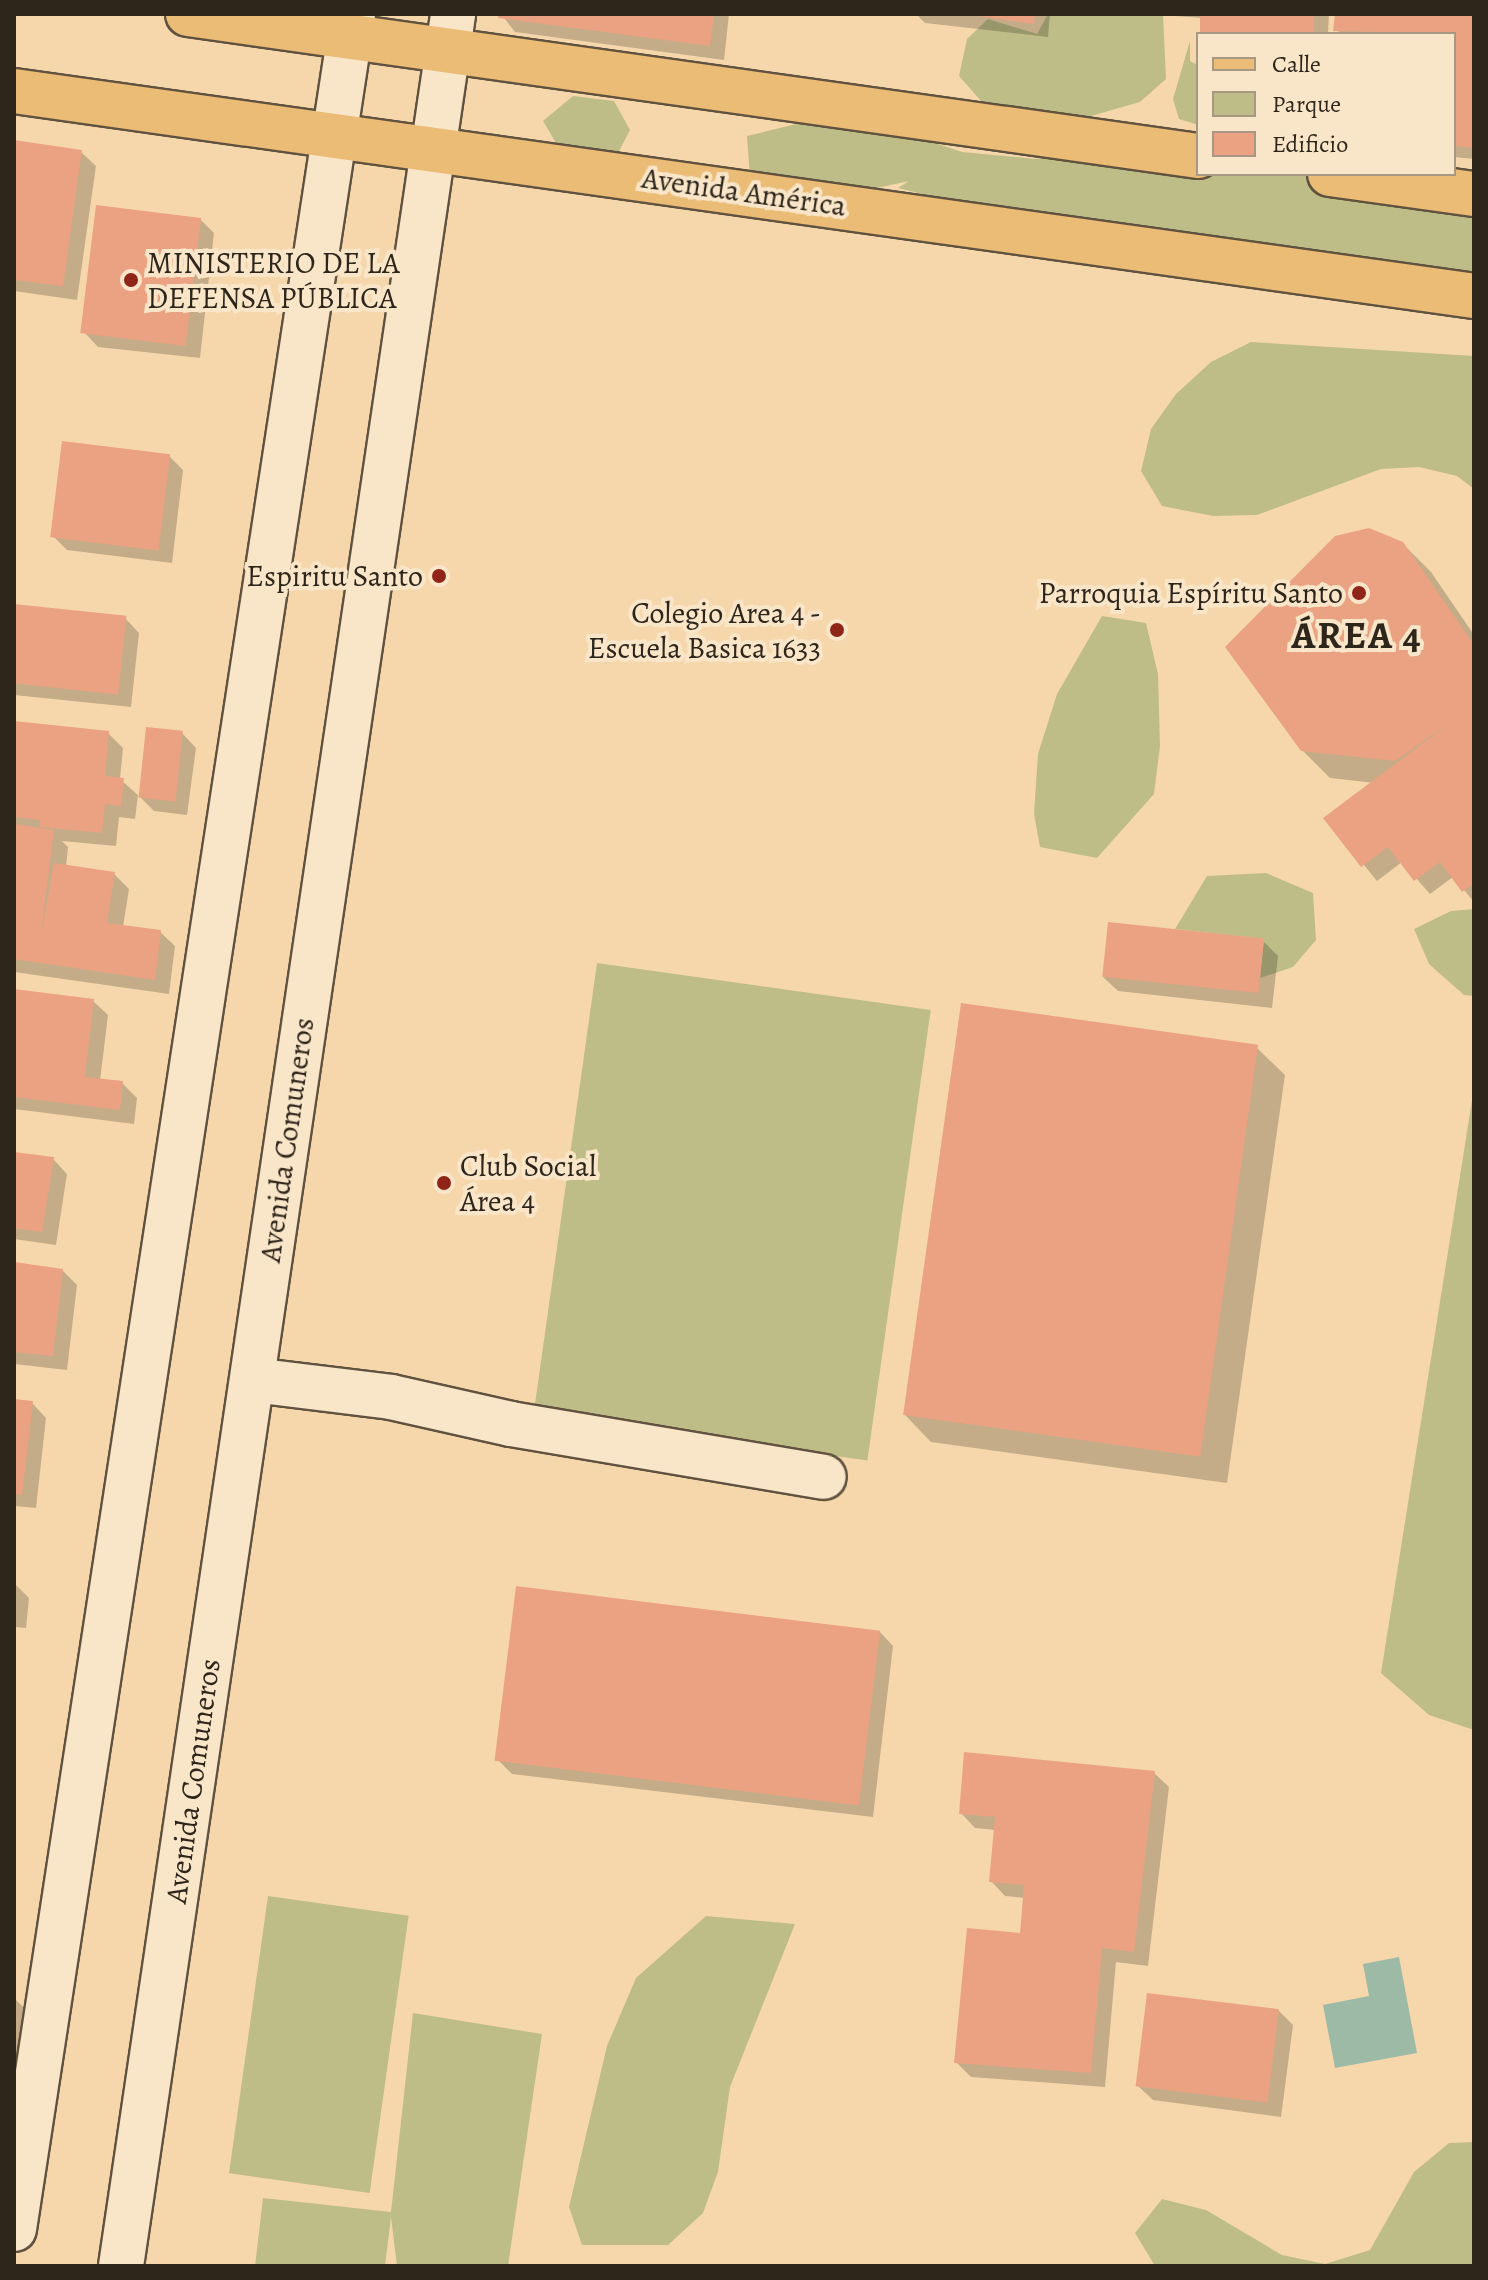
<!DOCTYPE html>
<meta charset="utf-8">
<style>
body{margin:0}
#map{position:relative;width:1488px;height:2280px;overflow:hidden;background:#f6d7ab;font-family:Alegreya,serif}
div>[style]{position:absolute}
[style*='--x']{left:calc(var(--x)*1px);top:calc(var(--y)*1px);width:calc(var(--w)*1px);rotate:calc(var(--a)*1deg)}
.green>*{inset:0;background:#bfbd87;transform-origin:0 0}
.water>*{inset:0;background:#9dbaa6}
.shadow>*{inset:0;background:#0003}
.building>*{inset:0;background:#eba283;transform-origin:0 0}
.roads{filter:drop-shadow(2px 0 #60523f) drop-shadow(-2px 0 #60523f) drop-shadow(0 2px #60523f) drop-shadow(0 -2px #60523f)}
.minor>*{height:44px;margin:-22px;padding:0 22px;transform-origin:22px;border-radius:22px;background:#f9e5c8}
.major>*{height:44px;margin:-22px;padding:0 22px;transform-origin:22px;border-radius:22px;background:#ebbc76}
.dots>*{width:22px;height:22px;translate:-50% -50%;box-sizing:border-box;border:4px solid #f9e5c8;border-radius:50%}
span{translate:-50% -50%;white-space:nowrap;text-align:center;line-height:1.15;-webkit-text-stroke:8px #f9e5c8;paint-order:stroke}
.street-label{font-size:30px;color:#2e251b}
.poi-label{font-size:30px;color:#2e251b}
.left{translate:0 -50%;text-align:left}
.right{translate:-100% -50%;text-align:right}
.district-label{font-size:38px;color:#2e251b;font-weight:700;letter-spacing:2px}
.frame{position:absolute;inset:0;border:16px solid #2e251b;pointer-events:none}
.legend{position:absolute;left:1196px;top:32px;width:260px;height:144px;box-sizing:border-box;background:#f9e5c8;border:2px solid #a89883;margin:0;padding:10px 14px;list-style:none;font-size:24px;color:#2e251b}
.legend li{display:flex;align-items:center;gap:16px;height:40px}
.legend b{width:40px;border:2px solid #a89883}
</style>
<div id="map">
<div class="green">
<div style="clip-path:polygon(1048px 14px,1163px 14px,1166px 79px,1140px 102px,1091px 116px,1038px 116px,982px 102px,959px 76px,967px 39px,988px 19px,1037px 34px)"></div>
<div style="clip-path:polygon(1190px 41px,1190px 61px,1198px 65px,1198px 125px,1179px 119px,1173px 99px)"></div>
<div style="clip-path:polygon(573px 96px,614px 101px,630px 130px,617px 155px,562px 153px,543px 121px)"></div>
<div style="clip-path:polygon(809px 121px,884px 126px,962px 152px,1036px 159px,1129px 146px,1198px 174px,1321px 174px,1474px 197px,1474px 296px,996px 212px,898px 188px,909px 181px,859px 192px,750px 178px,747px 136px)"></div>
<div style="clip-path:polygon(1251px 342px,1474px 356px,1474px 489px,1457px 476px,1419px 467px,1381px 469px,1257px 515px,1213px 516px,1162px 506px,1141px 471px,1151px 429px,1176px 394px,1211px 362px)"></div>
<div style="clip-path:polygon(1102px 616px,1146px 623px,1158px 674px,1160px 746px,1154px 794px,1097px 858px,1040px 847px,1034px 814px,1038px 754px,1057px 694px)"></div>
<div style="clip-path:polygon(1266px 873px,1313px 893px,1316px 940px,1293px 967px,1260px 978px,1264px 939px,1175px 929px,1207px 876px)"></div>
<div style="clip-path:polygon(1474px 909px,1474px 996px,1464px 995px,1429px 964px,1414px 929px,1451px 911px)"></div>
<div style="left:597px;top:963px;width:337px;height:455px;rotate:8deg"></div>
<div style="clip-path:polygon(1474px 1088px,1474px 1730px,1429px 1715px,1381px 1673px)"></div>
<div style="left:268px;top:1896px;width:142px;height:280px;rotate:8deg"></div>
<div style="clip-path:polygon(706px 1916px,795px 1924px,730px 2087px,718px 2172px,703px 2213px,668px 2245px,582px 2245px,569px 2207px,607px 2046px,636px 1978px)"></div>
<div style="clip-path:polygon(413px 2013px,542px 2034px,508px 2266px,397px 2266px,391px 2217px,385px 2266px,255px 2266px,263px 2198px,391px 2212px)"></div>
<div style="clip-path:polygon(1474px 2142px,1474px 2266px,1155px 2266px,1135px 2233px,1162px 2199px,1206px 2210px,1282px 2255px,1325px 2264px,1370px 2250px,1414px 2172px,1449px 2143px)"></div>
</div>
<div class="water">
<div style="clip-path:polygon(1399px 1957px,1417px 2053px,1335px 2068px,1323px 2005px,1369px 1996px,1363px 1964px)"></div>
</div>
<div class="shadow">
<div style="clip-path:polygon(501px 14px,729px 14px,724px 60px,515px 32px)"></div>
<div style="clip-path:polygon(916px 14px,1050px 14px,1048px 37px,925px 23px)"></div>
<div style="clip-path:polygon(1147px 14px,1329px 14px,1328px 34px,1200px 34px,1202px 18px)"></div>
<div style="clip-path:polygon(1337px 14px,1474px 14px,1474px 159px,1454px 157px,1454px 34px,1339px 34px)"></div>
<div style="clip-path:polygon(14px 142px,81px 152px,96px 166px,77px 300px,14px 291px)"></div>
<div style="clip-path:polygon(200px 219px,214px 233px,200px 358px,98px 347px,84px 332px)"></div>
<div style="clip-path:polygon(169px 456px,183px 470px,172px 563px,67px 550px,53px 536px)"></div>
<div style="clip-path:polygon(1402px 543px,1431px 572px,1474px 635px,1474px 902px,1453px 877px,1430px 894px,1402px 862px,1377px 881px,1326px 818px,1375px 783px,1330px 778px,1302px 750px)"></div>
<div style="clip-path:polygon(14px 606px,125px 618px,139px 633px,131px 707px,14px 695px)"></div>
<div style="clip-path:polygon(14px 723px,108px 733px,123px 748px,120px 779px,139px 796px,182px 733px,196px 748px,187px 815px,154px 811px,138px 795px,135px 819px,119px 817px,116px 846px,62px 841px,68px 847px,66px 867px,114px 874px,129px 889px,123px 927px,160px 932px,175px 946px,169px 994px,14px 972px)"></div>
<div style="clip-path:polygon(1263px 941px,1278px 956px,1272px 1008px,1118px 991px,1103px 977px)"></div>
<div style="clip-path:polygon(14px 991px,93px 1001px,108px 1015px,100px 1081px,122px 1083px,137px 1098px,134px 1124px,14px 1109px)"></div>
<div style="clip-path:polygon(1257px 1048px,1285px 1075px,1227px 1483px,931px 1442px,904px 1414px)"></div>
<div style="clip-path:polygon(14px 1154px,53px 1159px,67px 1174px,56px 1245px,14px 1239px)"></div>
<div style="clip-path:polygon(14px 1264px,62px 1270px,77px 1285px,67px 1370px,14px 1364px)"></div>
<div style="clip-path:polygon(14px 1401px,32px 1403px,46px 1418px,36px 1508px,14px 1506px)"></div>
<div style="clip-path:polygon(14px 1583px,29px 1598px,26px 1628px,14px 1627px)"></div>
<div style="clip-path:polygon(879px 1631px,893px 1646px,873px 1817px,512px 1774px,498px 1760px)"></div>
<div style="clip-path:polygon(1154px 1773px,1169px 1787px,1148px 1966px,1116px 1962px,1105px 2087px,971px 2077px,956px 2062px,1022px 1935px,1025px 1898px,1005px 1896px,991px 1881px,996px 1830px,975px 1828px,961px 1813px)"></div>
<div style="clip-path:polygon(14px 1998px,25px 2009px,14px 2076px)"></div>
<div style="clip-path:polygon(1278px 2010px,1293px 2025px,1281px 2117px,1153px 2100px,1138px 2086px)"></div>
</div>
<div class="building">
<div style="clip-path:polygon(499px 14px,714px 14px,710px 46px,498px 18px)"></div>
<div style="clip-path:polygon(963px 14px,1035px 14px,1034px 24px)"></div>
<div style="left:1200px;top:14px;width:114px;height:20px"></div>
<div style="clip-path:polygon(1335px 14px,1474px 14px,1474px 148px,1454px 146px,1454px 34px,1333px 31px)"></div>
<div style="clip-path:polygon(14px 140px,82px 150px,63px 286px,14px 280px)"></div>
<div style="left:96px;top:205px;width:106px;height:129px;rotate:7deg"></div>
<div style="left:62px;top:441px;width:109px;height:97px;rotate:7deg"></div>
<div style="clip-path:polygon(1369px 528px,1403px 542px,1474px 645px,1474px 883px,1462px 892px,1440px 862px,1414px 881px,1388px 847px,1361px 867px,1323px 818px,1455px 719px,1395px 761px,1301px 751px,1225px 647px,1335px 536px)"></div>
<div style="left:14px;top:604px;width:113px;height:79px;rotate:6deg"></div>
<div style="clip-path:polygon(14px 721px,109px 731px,105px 776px,124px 778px,121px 806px,105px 804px,102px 833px,39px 827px,40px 820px,14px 817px)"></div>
<div style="left:146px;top:727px;width:37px;height:71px;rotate:6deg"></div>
<div style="clip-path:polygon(14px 824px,54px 830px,41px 935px,54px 863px,115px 872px,107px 923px,161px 930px,155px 980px,14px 959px)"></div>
<div style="left:1108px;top:922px;width:157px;height:55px;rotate:6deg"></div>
<div style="clip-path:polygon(14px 989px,94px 999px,85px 1077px,123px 1081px,120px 1110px,14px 1097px)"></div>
<div style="left:961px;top:1003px;width:300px;height:416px;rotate:8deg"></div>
<div style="clip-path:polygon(14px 1152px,54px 1157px,42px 1232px,14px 1228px)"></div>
<div style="clip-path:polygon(14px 1262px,63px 1269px,53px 1356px,14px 1352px)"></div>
<div style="clip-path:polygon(14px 1399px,33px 1401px,22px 1495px,14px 1494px)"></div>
<div style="left:516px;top:1586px;width:367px;height:176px;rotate:7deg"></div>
<div style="clip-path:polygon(964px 1752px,1155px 1771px,1134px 1952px,1102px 1948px,1091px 2073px,954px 2063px,967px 1928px,1020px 1933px,1024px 1885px,989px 1882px,995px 1817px,959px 1814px)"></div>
<div style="left:1147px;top:1993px;width:133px;height:94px;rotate:7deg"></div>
</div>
<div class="roads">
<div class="minor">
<div style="--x:253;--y:1380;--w:139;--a:7"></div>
<div style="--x:391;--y:1397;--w:123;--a:12.7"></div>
<div style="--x:511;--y:1424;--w:317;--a:9.6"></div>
<div style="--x:14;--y:2229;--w:2241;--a:-81.3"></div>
<div style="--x:121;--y:2266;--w:2276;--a:-81.61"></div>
</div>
<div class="major">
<div style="--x:188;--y:14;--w:1020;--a:8"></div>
<div style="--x:14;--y:91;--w:1474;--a:7.99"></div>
<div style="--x:1330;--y:174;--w:145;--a:7.9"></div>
</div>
</div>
<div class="dots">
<div style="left:131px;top:280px;background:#8f2418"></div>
<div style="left:439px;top:576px;background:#8f2418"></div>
<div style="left:1359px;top:593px;background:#8f2418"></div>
<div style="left:837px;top:630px;background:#8f2418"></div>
<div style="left:444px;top:1183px;background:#8f2418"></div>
</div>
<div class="street-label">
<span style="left:744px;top:192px;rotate:8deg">Avenida América</span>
<span style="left:287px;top:1140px;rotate:-82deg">Avenida Comuneros</span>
<span style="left:193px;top:1781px;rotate:-82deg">Avenida Comuneros</span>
</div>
<div class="poi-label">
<span class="left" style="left:147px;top:280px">MINISTERIO DE LA<br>DEFENSA PÚBLICA</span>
<span class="right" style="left:423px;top:576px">Espiritu Santo</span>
<span class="right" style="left:1343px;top:593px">Parroquia Espíritu Santo</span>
<span class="right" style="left:821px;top:630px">Colegio Area 4 -<br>Escuela Basica 1633</span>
<span class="left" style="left:460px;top:1183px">Club Social<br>Área 4</span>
</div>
<div class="district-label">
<span style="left:1357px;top:636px">ÁREA 4</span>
</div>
<div class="frame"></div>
<ul class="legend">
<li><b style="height:10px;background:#ebbc76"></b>Calle</li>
<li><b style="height:22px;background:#bfbd87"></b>Parque</li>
<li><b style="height:22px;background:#eba283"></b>Edificio</li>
</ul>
</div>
